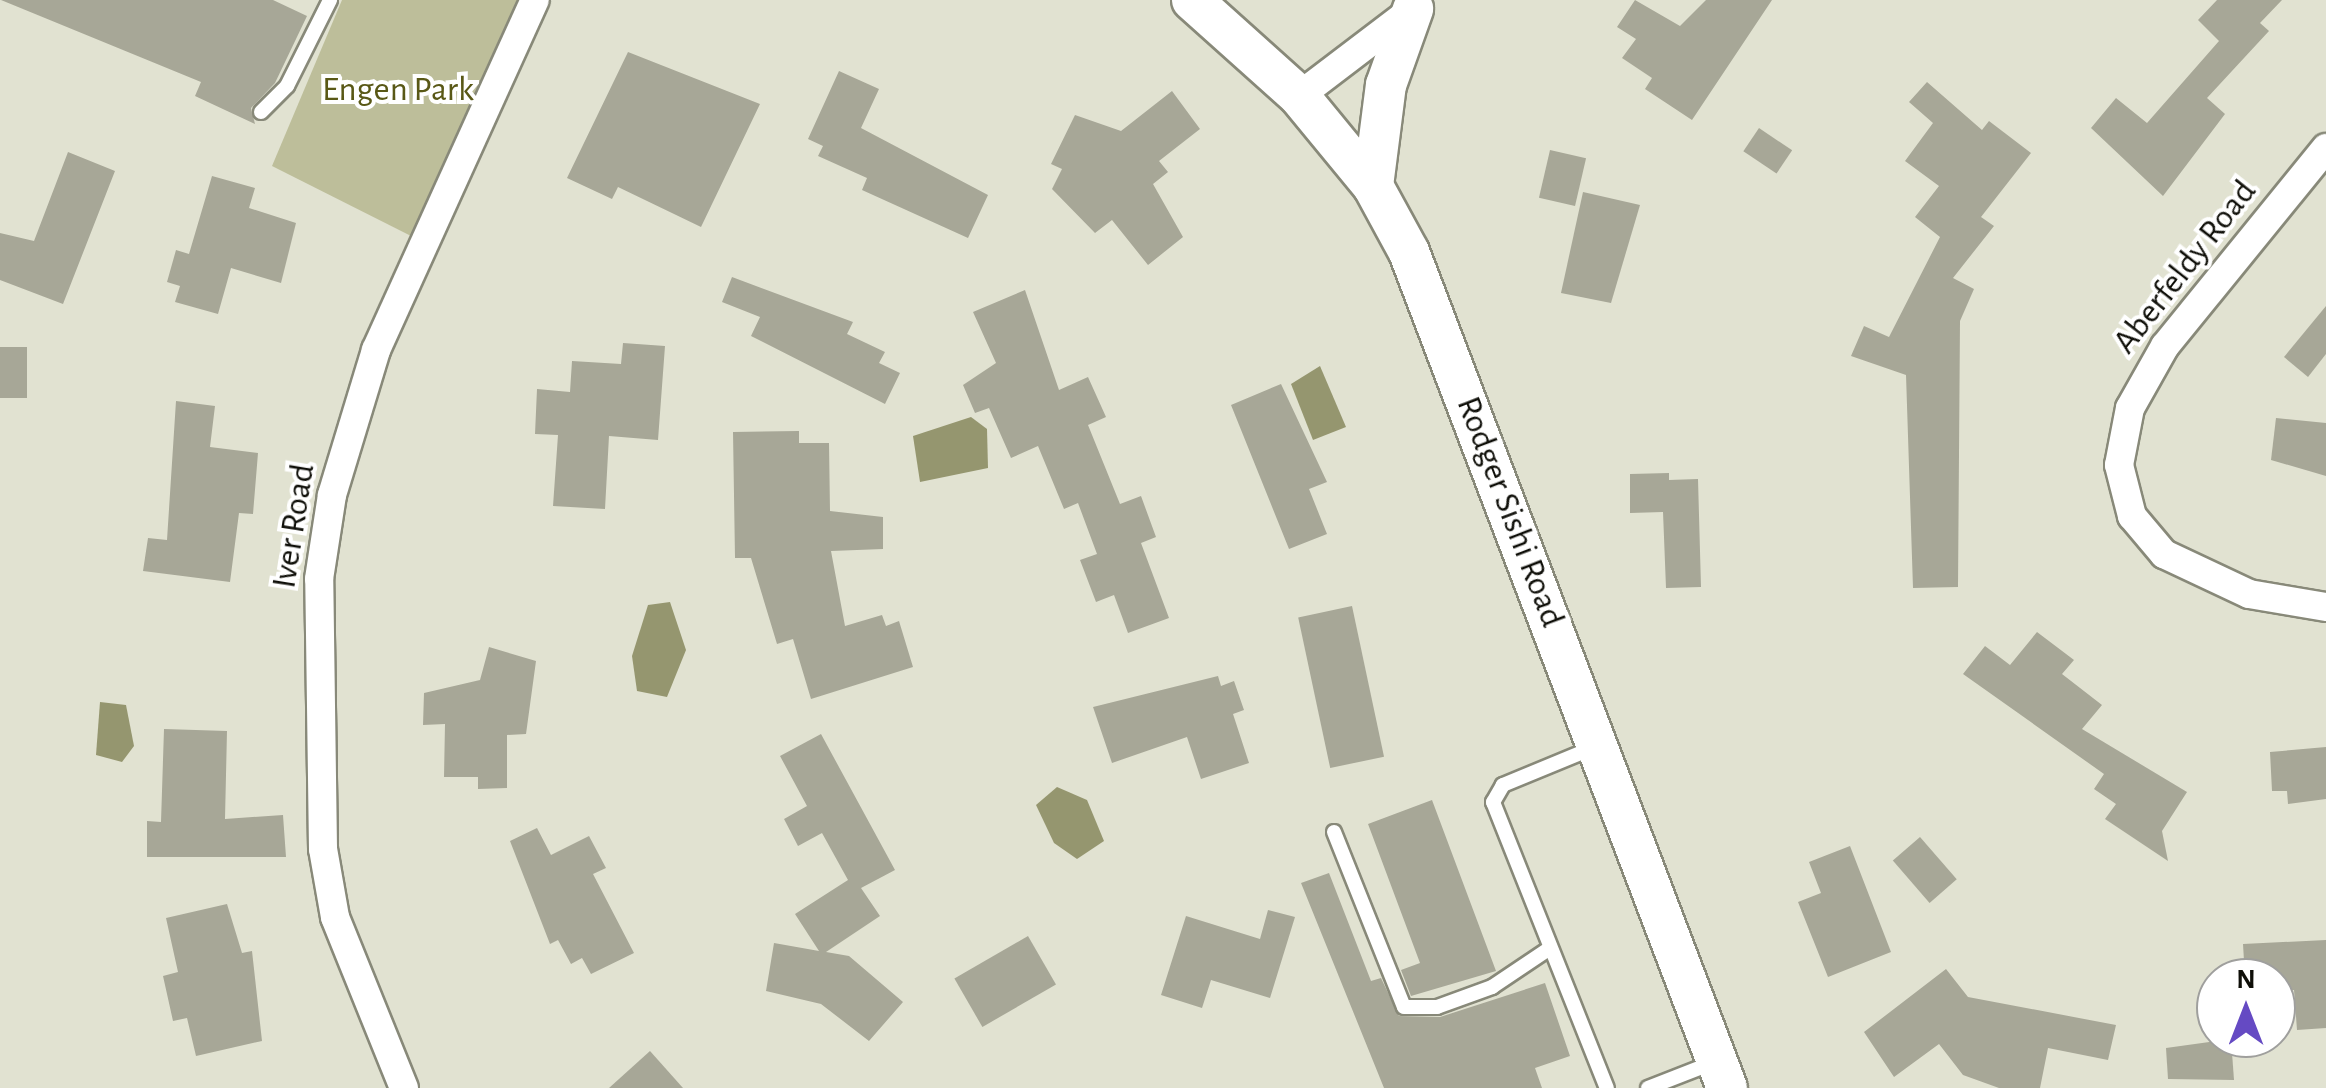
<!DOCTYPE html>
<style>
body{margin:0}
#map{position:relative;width:2326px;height:1088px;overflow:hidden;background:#e1e2d1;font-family:"Alegreya Sans",sans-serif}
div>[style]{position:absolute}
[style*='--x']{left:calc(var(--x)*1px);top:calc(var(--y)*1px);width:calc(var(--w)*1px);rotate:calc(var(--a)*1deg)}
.green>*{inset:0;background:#bdbe9a}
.water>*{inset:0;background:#95966f}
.building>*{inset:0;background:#a7a797;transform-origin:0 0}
.roads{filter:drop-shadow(2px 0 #888979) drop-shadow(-2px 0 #888979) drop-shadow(0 2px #888979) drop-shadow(0 -2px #888979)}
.service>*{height:14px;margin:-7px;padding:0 7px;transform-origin:7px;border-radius:7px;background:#fff}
.minor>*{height:28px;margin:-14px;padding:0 14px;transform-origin:14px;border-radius:14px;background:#fff}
.secondary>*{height:40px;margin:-20px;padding:0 20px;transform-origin:20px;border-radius:20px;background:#fff}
span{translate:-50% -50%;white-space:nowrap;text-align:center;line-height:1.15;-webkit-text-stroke:8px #fff;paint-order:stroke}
.park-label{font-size:35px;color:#595816}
.street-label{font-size:35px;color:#0f0f09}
.north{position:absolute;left:2196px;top:958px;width:100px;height:100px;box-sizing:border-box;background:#fff;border:2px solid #9f9f9d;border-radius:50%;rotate:0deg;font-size:28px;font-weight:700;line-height:40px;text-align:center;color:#0f0f09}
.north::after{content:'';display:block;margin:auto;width:35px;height:45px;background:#654ac3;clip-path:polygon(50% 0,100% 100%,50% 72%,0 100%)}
</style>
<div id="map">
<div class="green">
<div style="clip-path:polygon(342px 0,535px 0,421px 241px,272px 166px)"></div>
</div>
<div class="water">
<div style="clip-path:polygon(1320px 366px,1346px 427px,1313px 440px,1291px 384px)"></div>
<div style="clip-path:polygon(971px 417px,987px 429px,988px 468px,920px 482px,913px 436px)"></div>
<div style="clip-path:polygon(670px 602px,686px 650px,667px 697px,637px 691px,632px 656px,648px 605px)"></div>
<div style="clip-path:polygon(100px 702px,126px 705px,134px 746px,122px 762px,96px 755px)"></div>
<div style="clip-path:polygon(1057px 787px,1087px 800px,1104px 841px,1077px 859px,1054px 843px,1036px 805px)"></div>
</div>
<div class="building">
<div style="clip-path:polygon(1px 0,273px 0,307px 16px,275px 83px,251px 108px,255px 124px,195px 96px,201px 82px)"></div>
<div style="clip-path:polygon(1635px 0,1680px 26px,1706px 0,1772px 0,1692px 120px,1645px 89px,1652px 78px,1622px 58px,1636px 39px,1617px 27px)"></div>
<div style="clip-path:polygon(2217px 0,2282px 0,2260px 23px,2269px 31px,2207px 98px,2225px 114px,2163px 196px,2091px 128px,2116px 98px,2147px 123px,2219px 41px,2198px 20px)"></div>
<div style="clip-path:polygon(628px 52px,760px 104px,701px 227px,618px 187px,612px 199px,567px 178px)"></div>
<div style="clip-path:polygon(839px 71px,879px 89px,861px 128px,988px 195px,968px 238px,862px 190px,867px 178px,818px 156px,823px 146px,808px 139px)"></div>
<div style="clip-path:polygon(1927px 82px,1982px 130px,1989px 121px,2031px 153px,1981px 217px,1994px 226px,1953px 278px,1974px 289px,1960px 321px,1958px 587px,1913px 588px,1906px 375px,1851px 356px,1864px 326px,1889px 337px,1940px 237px,1915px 217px,1939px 186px,1905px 161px,1933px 123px,1909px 102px)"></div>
<div style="clip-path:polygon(1172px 91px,1200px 129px,1159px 161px,1168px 172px,1153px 184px,1183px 237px,1148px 265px,1112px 220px,1095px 233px,1052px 189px,1062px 169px,1051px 164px,1075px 115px,1121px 131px)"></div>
<div style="left:1759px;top:128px;width:40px;height:28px;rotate:34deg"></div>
<div style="left:1550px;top:150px;width:37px;height:49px;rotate:13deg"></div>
<div style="clip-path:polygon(68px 152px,115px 171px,63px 304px,0 280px,0 233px,34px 241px)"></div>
<div style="clip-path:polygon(212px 176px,255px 188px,249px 208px,296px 223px,281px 283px,231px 268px,218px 314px,175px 302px,180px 286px,167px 282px,176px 250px,189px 254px)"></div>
<div style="clip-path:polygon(1583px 192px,1640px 205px,1611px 303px,1561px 293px)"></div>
<div style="clip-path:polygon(732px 277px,853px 322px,847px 334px,885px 352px,879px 363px,900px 373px,885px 404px,751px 336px,760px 317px,722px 302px)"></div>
<div style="clip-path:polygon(1025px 290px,1059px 390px,1088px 377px,1106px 417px,1088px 425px,1120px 504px,1141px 496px,1156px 537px,1141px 543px,1169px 618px,1128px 633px,1114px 595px,1096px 602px,1080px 560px,1097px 554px,1078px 503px,1064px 509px,1038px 446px,1011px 458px,989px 408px,975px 413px,963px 385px,996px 363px,973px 312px)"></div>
<div style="clip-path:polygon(2326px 306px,2326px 354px,2308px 377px,2284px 357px)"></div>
<div style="clip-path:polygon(623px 343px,665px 346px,658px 440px,609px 436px,605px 509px,553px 506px,558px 435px,535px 434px,537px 389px,570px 392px,572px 361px,621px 364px)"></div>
<div style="left:0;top:347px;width:27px;height:51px"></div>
<div style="clip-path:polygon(1281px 384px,1327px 482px,1309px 489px,1327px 534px,1289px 549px,1231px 405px)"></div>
<div style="clip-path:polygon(176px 401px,215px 406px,210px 447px,258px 453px,253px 514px,239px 513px,230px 582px,143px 571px,148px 538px,167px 540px)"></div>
<div style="clip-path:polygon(2276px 418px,2326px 423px,2326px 476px,2271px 460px)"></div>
<div style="clip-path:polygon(799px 431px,799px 443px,829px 443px,830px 511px,883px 517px,883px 549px,831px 551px,845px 626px,882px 615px,886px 626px,899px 621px,913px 667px,811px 699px,793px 639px,777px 644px,751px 558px,735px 558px,733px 432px)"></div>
<div style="clip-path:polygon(1669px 473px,1669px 480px,1698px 479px,1701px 587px,1666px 588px,1663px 512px,1630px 513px,1630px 474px)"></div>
<div style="left:1352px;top:606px;width:154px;height:55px;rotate:78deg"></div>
<div style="clip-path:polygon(2037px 632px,2074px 660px,2062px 674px,2102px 705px,2082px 729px,2187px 792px,2162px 831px,2168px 861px,2105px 819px,2116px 804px,2094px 789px,2104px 774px,1963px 674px,1985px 646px,2010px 665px)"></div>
<div style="clip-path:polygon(489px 647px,536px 661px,526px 734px,507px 735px,507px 788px,478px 789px,478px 777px,444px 777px,445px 724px,423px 725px,424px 693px,480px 680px)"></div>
<div style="clip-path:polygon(1218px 676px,1221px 686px,1234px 681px,1244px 710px,1233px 714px,1249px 763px,1201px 779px,1187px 737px,1112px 763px,1093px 707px)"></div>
<div style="clip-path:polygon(164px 729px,227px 731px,225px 819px,283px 815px,286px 857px,147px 857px,147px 821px,161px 822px)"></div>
<div style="clip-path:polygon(821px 734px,895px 870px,861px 888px,880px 916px,826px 952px,849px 956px,903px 1002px,869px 1041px,821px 1004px,766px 991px,774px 943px,819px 951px,795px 914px,848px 880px,822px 833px,798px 846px,784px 819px,807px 806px,780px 756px)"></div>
<div style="clip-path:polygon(2326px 747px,2326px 799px,2288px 804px,2287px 791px,2272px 791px,2270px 752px)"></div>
<div style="clip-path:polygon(1432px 800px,1496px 971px,1411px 996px,1401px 970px,1420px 963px,1368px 824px)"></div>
<div style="clip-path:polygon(537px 828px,551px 855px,589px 836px,606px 868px,593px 874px,634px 953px,591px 974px,582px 958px,571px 964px,558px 940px,550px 944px,510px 841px)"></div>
<div style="left:1920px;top:837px;width:56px;height:36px;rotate:49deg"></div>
<div style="clip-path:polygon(1850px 846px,1891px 952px,1828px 977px,1798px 902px,1821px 893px,1809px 862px)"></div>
<div style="clip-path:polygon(1329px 873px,1371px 981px,1381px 978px,1399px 1016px,1440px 1017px,1545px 983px,1570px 1056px,1535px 1068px,1542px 1088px,1384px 1088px,1301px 883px)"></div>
<div style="clip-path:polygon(227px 904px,242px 953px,252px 951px,262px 1041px,196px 1056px,187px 1018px,173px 1021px,163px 976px,178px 972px,166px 918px)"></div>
<div style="clip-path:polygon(1268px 910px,1295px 917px,1270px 998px,1211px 980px,1202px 1008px,1161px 995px,1186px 916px,1260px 939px)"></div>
<div style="left:1028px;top:936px;width:56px;height:85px;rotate:60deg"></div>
<div style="clip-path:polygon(2326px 940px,2326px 1028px,2297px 1030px,2294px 990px,2276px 991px,2276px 978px,2245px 978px,2243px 944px)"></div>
<div style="clip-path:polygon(1946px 969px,1968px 997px,2116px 1025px,2108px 1060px,2048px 1048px,2040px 1088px,1999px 1088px,1963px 1075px,1939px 1044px,1894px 1077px,1864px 1032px)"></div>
<div style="clip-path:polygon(2231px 1039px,2234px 1080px,2168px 1079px,2166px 1048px)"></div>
<div style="clip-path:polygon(650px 1051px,683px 1088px,609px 1088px)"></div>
</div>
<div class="roads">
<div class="service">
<div style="--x:261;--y:112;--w:37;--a:-45"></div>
<div style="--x:287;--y:86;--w:96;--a:-63.4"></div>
<div style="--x:1595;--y:747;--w:100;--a:157.6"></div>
<div style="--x:1503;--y:785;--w:20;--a:120"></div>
<div style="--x:1493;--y:802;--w:308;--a:68.3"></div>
<div style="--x:1334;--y:832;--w:188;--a:68.2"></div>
<div style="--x:1404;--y:1007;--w:33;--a:0"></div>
<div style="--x:1437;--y:1007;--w:59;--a:-20"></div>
<div style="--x:1492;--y:987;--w:70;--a:-33.9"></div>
<div style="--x:1648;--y:1088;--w:69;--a:-21.3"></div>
</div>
<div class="minor">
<div style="--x:1299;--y:96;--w:143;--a:-37.3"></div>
<div style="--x:2326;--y:148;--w:255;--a:129.1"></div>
<div style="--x:2165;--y:346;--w:71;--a:119.4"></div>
<div style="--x:2130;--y:408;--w:58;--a:100.9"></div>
<div style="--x:2119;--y:465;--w:53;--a:75.7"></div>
<div style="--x:2132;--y:516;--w:50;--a:49.9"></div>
<div style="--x:2164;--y:554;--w:94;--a:25.2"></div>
<div style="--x:2249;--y:594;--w:78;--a:9.6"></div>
<div style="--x:404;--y:1088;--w:184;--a:-112"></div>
<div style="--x:335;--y:917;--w:69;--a:-100"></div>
<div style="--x:323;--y:849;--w:270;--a:-90.8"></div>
<div style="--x:319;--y:579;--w:85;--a:-81.2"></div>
<div style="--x:332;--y:495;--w:152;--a:-73.1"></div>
<div style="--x:376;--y:350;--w:384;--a:-65.6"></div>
</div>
<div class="secondary">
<div style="--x:1192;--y:0;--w:144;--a:41.9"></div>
<div style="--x:1299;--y:96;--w:117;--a:50.6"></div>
<div style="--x:1373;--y:186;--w:75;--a:61.4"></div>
<div style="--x:1409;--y:252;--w:894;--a:69.17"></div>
<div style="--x:1373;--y:186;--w:102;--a:-82.7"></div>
<div style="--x:1386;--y:85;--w:81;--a:-70.4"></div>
</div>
</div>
<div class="park-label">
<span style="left:398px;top:90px">Engen Park</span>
</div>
<div class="street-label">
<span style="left:2185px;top:267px;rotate:-52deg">Aberfeldy Road</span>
<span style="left:1510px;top:512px;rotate:69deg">Rodger Sishi Road</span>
<span style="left:294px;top:526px;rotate:-81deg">Iver Road</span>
</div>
<div class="north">N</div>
</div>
